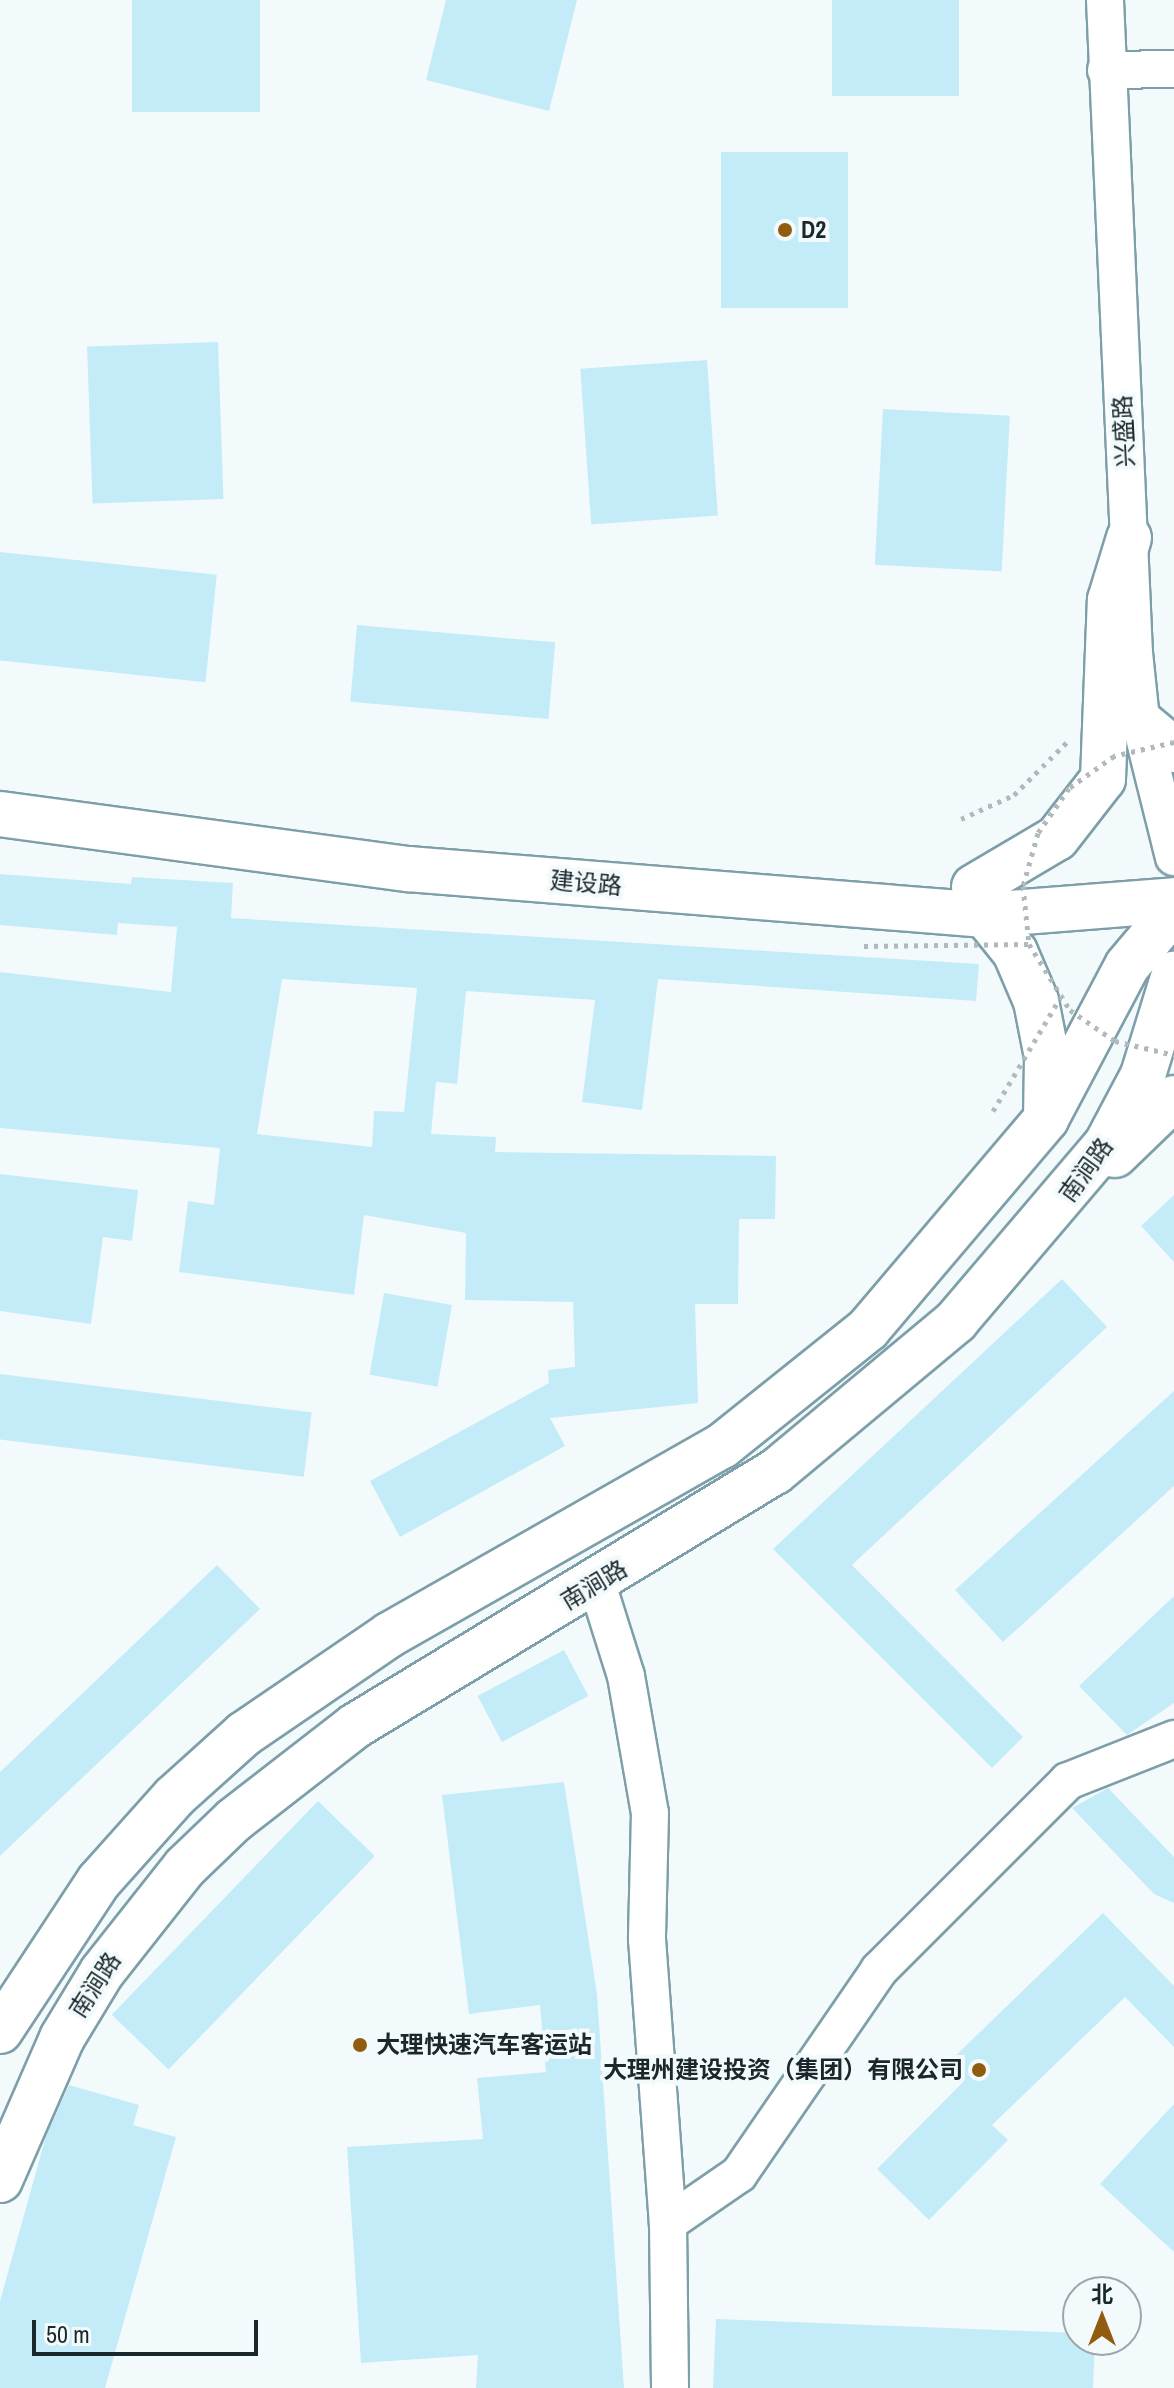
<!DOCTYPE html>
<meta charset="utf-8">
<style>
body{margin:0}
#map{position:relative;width:1174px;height:2388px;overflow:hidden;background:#f3fafc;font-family:"Archivo Narrow","Noto Sans SC",sans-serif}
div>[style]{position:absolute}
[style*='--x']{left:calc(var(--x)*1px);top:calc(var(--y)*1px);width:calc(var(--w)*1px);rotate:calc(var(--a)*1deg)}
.building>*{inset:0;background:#c4ecf8;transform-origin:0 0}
.path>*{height:5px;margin-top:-2.5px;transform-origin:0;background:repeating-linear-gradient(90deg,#b0b9bb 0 4px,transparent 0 10px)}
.roads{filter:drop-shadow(2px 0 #7d9fa9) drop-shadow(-2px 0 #7d9fa9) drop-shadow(0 2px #7d9fa9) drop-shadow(0 -2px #7d9fa9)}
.minor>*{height:36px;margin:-18px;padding:0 18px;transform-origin:18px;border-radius:18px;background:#fff}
.major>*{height:44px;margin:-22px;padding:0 22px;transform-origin:22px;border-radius:22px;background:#fff}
.highway>*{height:44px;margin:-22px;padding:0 22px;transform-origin:22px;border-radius:22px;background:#fff}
.path-bridge>*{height:5px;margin-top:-2.5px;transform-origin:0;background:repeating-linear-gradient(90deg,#b0b9bb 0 4px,transparent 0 10px)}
.dots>*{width:22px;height:22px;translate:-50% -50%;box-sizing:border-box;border:4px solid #f3fafc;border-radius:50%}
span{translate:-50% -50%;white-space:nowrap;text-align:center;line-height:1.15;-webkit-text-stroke:8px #f3fafc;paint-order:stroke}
.poi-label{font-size:24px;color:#1a272b;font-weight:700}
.left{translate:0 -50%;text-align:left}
.right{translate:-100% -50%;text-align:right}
.street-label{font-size:24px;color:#1a272b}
.north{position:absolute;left:1062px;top:2276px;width:80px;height:80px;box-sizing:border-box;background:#f3fafc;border:2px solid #9ca6a8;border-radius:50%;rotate:0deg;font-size:22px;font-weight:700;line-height:32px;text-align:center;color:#1a272b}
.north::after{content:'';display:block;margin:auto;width:28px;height:36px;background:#915b10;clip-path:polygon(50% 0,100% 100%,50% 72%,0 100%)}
.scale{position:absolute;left:32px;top:2320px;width:226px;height:36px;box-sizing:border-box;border:4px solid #1a272b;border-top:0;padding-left:10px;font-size:24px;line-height:28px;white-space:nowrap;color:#1a272b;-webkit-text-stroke:6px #f3fafc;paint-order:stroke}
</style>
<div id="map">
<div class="building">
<div style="left:132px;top:0;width:128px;height:112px"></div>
<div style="clip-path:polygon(446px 0,577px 0,549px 111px,426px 80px)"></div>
<div style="left:832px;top:0;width:127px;height:96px"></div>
<div style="left:721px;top:152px;width:127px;height:156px"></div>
<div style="left:218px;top:342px;width:157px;height:131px;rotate:88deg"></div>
<div style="left:707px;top:360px;width:156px;height:127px;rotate:86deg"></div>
<div style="left:883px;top:409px;width:127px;height:156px;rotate:3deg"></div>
<div style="left:0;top:552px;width:218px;height:108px;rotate:6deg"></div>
<div style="left:357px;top:625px;width:199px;height:77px;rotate:5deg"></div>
<div style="clip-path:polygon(evenodd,0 874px,131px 884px,132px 877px,233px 883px,231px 918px,979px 964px,976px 1001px,658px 979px,642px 1110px,582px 1102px,595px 1000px,466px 991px,457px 1084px,436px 1082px,431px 1134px,496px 1137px,495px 1152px,776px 1156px,775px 1219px,739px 1219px,738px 1304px,695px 1304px,698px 1403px,550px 1418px,565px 1446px,400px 1537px,370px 1481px,549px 1383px,548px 1370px,575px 1367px,573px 1302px,465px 1300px,466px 1233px,364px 1215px,354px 1295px,179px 1272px,188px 1201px,214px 1205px,220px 1148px,0 1128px,0 972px,171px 992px,177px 927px,118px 923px,117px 935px,0 925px,0 874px,282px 979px,417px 988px,404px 1112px,374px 1111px,372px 1147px,257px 1134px,282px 979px)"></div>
<div style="clip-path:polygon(0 1174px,138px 1190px,132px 1241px,103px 1237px,91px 1324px,0 1311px)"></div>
<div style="clip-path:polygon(1174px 1195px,1174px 1262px,1141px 1226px)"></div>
<div style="clip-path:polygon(1062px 1279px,1107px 1327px,852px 1565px,1023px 1737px,992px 1768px,773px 1549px)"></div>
<div style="left:384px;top:1293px;width:69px;height:83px;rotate:10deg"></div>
<div style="left:0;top:1374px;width:314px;height:65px;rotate:7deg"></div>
<div style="clip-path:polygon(1174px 1391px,1174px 1486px,1003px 1642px,955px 1590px)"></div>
<div style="clip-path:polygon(217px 1565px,260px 1609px,0 1856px,0 1772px)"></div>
<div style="clip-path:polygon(1174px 1596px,1174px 1703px,1127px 1735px,1079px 1686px)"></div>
<div style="left:564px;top:1650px;width:52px;height:98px;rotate:62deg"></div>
<div style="clip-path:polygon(564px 1782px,597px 1994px,624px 2388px,476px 2388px,478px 2355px,361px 2363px,347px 2147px,483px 2139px,477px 2078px,546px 2072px,540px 2005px,469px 2014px,442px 1795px)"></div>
<div style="clip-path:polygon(1108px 1788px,1174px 1857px,1174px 1903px,1154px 1894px,1072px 1808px)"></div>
<div style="left:318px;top:1801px;width:79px;height:297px;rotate:44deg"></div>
<div style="clip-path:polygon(1103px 1913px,1174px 1986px,1174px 2047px,1125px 1997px,992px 2125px,1008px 2140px,929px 2220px,877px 2169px,963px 2082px,946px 2065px)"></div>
<div style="clip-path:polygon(69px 2085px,139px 2105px,133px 2125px,176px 2137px,105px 2388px,0 2388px,0 2301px,46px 2136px)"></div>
<div style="clip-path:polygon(1174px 2104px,1174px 2252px,1100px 2184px)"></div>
<div style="clip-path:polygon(716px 2319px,1078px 2333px,1078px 2340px,1095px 2340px,1093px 2388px,713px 2388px)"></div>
</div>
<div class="path">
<div style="--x:961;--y:819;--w:58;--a:-24.4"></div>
<div style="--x:1014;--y:795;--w:75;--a:-45"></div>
</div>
<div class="roads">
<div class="minor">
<div style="--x:1105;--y:0;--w:654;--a:87.46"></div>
<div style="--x:1134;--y:653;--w:76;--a:84"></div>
<div style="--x:1142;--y:729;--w:132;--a:76"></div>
<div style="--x:1106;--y:70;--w:68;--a:-0.8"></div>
<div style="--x:597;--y:1584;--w:96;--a:72.5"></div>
<div style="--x:626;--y:1676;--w:139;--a:80.1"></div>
<div style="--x:650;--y:1813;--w:126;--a:91.4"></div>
<div style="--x:647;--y:1939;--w:285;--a:85.8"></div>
<div style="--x:668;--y:2223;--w:165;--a:89.3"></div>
<div style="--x:668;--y:2223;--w:86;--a:-34.6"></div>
<div style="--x:739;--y:2174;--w:247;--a:-55.5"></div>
<div style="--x:879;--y:1970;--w:267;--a:-45"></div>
<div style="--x:1068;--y:1781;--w:114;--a:-21.6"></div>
</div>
<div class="major">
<div style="--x:0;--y:814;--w:412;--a:7.7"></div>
<div style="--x:408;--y:869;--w:579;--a:4.56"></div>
<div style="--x:985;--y:915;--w:190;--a:-4.5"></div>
<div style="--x:974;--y:887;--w:96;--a:-30.6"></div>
<div style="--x:1057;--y:838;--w:75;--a:-52.1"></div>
<div style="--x:1103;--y:779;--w:179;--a:-87.8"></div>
<div style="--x:1110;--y:600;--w:65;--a:-73"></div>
<div style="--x:985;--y:915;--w:48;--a:51"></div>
<div style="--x:1015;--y:952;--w:53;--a:66.8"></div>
<div style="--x:1036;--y:1001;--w:57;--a:78.9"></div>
<div style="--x:1047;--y:1057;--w:62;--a:90.9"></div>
</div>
<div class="highway">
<div style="--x:1142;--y:723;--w:42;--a:40.2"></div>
<div style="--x:1115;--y:1155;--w:82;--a:-44"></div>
<div style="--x:0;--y:2031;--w:180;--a:-56.6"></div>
<div style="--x:99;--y:1881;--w:113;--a:-48.2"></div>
<div style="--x:174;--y:1797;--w:94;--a:-42"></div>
<div style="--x:244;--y:1734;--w:176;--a:-34.3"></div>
<div style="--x:389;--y:1635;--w:383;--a:-29.6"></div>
<div style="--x:722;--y:1446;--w:187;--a:-38.7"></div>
<div style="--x:868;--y:1329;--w:275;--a:-49.7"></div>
<div style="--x:1046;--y:1119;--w:173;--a:-62.1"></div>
<div style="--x:1127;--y:966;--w:73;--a:-50"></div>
<div style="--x:0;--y:2180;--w:155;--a:-66.4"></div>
<div style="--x:62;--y:2038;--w:77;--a:-58.8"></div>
<div style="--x:102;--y:1972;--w:134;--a:-51.7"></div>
<div style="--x:185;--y:1867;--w:68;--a:-43.8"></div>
<div style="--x:234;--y:1820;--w:153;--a:-37.8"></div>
<div style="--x:355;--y:1726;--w:491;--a:-31.2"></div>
<div style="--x:775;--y:1472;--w:236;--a:-39.8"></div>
<div style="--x:956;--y:1321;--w:231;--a:-49.6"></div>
<div style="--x:1106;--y:1145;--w:79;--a:-62.1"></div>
<div style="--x:1143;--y:1075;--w:106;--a:-72.9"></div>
</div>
</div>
<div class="path-bridge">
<div style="--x:1174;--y:742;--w:62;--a:166.9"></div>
<div style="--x:1114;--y:756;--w:55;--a:144.6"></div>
<div style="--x:1069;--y:788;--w:55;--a:124.6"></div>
<div style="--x:1038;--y:833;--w:55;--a:105.8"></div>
<div style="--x:1023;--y:886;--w:58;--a:84.1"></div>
<div style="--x:1029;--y:944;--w:78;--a:58.2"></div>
<div style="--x:1070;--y:1010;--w:55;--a:34.6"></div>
<div style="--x:1115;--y:1041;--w:61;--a:13.3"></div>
<div style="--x:864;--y:946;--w:165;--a:-0.7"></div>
<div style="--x:993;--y:1111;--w:131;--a:-59.3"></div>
</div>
<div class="dots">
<div style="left:785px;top:230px;background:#915b10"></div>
<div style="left:360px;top:2045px;background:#915b10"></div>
<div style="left:979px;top:2070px;background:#915b10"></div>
</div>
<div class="poi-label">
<span class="left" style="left:801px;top:230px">D2</span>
<span class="left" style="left:376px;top:2045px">大理快速汽车客运站</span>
<span class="right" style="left:963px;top:2070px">大理州建设投资（集团）有限公司</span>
</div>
<div class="street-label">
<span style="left:1124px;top:431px;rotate:-93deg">兴盛路</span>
<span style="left:586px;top:883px;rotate:5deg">建设路</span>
<span style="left:1086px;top:1170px;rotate:-54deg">南涧路</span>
<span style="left:594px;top:1585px;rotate:-31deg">南涧路</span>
<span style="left:95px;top:1985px;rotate:-57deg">南涧路</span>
</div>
<div class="north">北</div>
<div class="scale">50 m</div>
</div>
